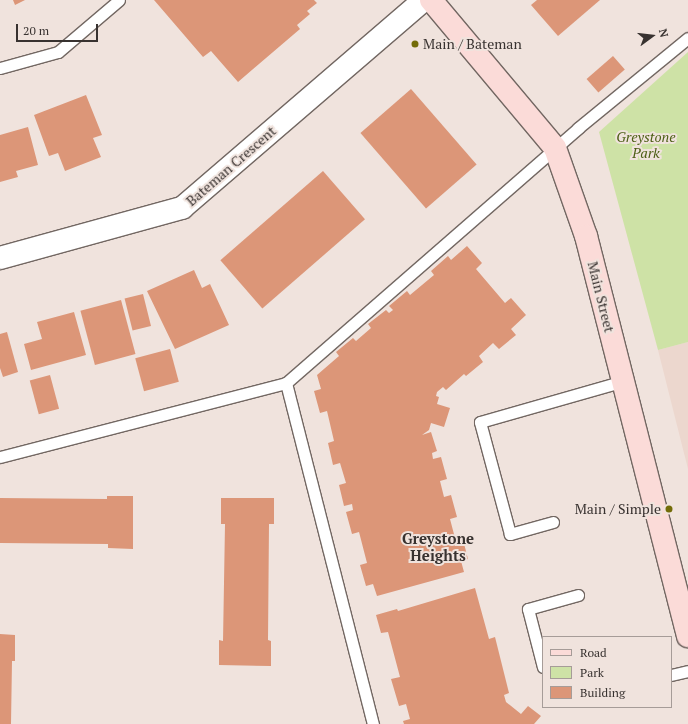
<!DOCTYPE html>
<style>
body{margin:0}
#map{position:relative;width:688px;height:724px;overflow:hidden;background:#f0e3dd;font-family:"PT Serif",serif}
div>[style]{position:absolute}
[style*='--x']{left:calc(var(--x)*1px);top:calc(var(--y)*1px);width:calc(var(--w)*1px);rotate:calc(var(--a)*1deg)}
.built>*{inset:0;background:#ecd7ce}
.green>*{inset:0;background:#cee2a6}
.building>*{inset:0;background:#dc9678;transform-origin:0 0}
.roads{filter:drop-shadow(1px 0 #726762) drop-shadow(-1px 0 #726762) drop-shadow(0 1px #726762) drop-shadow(0 -1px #726762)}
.lane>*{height:11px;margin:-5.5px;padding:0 5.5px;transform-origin:5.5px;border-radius:5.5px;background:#fff}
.street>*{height:22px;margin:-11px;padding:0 11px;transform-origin:11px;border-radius:11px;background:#fff}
.secondary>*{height:22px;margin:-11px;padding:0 11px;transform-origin:11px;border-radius:11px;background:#fbdbd8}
.dots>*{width:11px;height:11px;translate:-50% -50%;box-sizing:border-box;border:2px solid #f0e3dd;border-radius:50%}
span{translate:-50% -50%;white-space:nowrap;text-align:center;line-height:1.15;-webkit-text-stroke:4px #f0e3dd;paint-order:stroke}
.poi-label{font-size:14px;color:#383230}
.left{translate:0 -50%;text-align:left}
.right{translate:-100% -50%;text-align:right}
.park-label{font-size:14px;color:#4c5f15;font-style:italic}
.street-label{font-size:14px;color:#383230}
.neighbourhood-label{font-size:15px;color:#383230;font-weight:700}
.legend{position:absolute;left:542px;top:636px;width:130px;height:72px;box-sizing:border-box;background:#f0e3dd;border:1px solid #a69c98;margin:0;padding:5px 7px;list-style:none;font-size:12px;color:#383230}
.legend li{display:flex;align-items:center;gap:8px;height:20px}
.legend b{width:20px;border:1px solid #a69c98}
.north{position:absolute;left:632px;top:16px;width:40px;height:40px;-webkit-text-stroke:3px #f0e3dd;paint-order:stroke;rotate:75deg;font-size:11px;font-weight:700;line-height:16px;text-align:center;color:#383230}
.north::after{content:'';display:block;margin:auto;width:14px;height:18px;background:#383230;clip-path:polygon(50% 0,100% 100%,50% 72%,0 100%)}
.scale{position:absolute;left:16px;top:24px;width:82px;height:18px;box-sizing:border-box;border:2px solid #383230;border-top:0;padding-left:5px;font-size:12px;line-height:14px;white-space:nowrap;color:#383230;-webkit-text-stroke:3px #f0e3dd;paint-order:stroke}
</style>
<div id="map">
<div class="built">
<div style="clip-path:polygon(688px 342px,688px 469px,658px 350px)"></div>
</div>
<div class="green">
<div style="clip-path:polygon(688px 52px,688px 342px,658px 350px,599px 132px)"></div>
</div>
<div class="building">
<div style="clip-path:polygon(13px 0,25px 0,15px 5px)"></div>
<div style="clip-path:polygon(154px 0,314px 0,317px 3px,307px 11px,310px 14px,297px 25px,300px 29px,238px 82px,211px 51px,203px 57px)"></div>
<div style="clip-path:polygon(537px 0,600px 0,558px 36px,531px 5px)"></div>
<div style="left:613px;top:56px;width:18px;height:35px;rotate:49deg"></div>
<div style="left:411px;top:89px;width:100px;height:67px;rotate:49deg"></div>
<div style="clip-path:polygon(86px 95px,102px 135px,93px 138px,101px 157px,65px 171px,58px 153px,49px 156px,34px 115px)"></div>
<div style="clip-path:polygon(28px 127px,38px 165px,16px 171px,18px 177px,0 182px,0 135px)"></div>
<div style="left:323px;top:171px;width:64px;height:136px;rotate:49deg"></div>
<div style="clip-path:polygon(467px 246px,482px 263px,476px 269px,505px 303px,511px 298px,526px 315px,511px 329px,516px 335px,499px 349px,493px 343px,479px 356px,483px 362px,466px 376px,464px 374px,446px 390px,443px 387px,437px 392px,436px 396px,439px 397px,437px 404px,450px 408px,444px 427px,431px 423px,429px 430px,422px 435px,431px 432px,437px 451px,432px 453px,433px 459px,441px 457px,447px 479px,440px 481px,444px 497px,451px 495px,457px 517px,450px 519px,455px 538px,462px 536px,468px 559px,461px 561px,464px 572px,377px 596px,373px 584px,366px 586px,360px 565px,367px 563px,359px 532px,352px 534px,346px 512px,353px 510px,352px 504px,344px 506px,339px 485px,346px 483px,340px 463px,333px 465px,328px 443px,334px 441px,327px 411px,320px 413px,314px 391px,321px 389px,317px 375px,339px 356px,336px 352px,353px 338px,356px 341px,371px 328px,368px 324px,386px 310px,389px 313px,393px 310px,389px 306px,407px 291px,410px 295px,434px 275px,431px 271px,448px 256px,451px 260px)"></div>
<div style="clip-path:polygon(194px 270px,202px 288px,210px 284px,229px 325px,175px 349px,147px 291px)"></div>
<div style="left:143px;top:294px;width:33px;height:19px;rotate:76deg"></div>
<div style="left:121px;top:300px;width:56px;height:42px;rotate:75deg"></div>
<div style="clip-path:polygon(74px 312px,86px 355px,31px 370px,24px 344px,42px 339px,37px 322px)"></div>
<div style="clip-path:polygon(7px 332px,18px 372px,3px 377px,0 368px,0 334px)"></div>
<div style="left:170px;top:349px;width:34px;height:36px;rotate:75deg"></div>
<div style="left:50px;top:375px;width:35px;height:21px;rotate:75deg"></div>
<div style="clip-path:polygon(107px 496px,133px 496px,133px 549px,108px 548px,108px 544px,0 543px,0 498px,107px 499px)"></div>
<div style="clip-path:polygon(221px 498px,274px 498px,274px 524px,269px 524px,268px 640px,271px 641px,271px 666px,219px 665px,219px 640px,223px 641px,225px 524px,221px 524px)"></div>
<div style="clip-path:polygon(475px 588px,489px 639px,495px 637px,509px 693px,504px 695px,506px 702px,521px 714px,528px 706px,541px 716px,534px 724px,404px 724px,403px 721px,410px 719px,406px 704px,399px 706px,391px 679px,400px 677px,388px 632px,381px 633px,376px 615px,397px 609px,398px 611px)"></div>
<div style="clip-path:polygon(0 634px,15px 635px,15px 661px,12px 661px,11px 724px,0 724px)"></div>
</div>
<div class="roads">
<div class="lane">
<div style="--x:0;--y:68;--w:60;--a:-15.4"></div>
<div style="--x:58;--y:52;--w:80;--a:-40.4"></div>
<div style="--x:286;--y:383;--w:352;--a:75.7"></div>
<div style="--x:0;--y:457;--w:295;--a:-14.5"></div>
<div style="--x:286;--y:383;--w:388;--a:-41.1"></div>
<div style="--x:578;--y:128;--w:142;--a:-39.3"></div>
<div style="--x:553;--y:522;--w:45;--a:164.4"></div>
<div style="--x:510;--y:534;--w:116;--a:-105"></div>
<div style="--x:480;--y:422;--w:150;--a:-15.9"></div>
<div style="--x:543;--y:667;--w:60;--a:-104.5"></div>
<div style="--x:528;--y:609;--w:52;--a:-15.6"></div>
<div style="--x:671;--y:675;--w:17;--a:-13"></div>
</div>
<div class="street">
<div style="--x:0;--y:258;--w:189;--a:-15.4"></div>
<div style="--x:182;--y:208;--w:319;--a:-40.7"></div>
</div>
<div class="secondary">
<div style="--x:431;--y:0;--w:193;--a:50"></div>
<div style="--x:555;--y:148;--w:93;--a:70.6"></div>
<div style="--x:586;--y:236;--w:413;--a:75.7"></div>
</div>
</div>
<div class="dots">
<div style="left:415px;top:44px;background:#736c08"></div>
<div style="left:669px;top:509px;background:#736c08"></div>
</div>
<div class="poi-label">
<span class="left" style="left:423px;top:44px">Main / Bateman</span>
<span class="right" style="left:661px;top:509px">Main / Simple</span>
</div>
<div class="park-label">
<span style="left:646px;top:145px">Greystone<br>Park</span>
</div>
<div class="street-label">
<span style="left:231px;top:166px;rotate:-41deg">Bateman Crescent</span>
<span style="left:601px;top:297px;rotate:76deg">Main Street</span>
</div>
<div class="neighbourhood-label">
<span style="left:438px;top:547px">Greystone<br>Heights</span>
</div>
<ul class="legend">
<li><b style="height:5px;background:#fbdbd8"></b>Road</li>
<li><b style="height:11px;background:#cee2a6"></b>Park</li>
<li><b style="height:11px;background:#dc9678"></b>Building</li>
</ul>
<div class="north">N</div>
<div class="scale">20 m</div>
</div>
